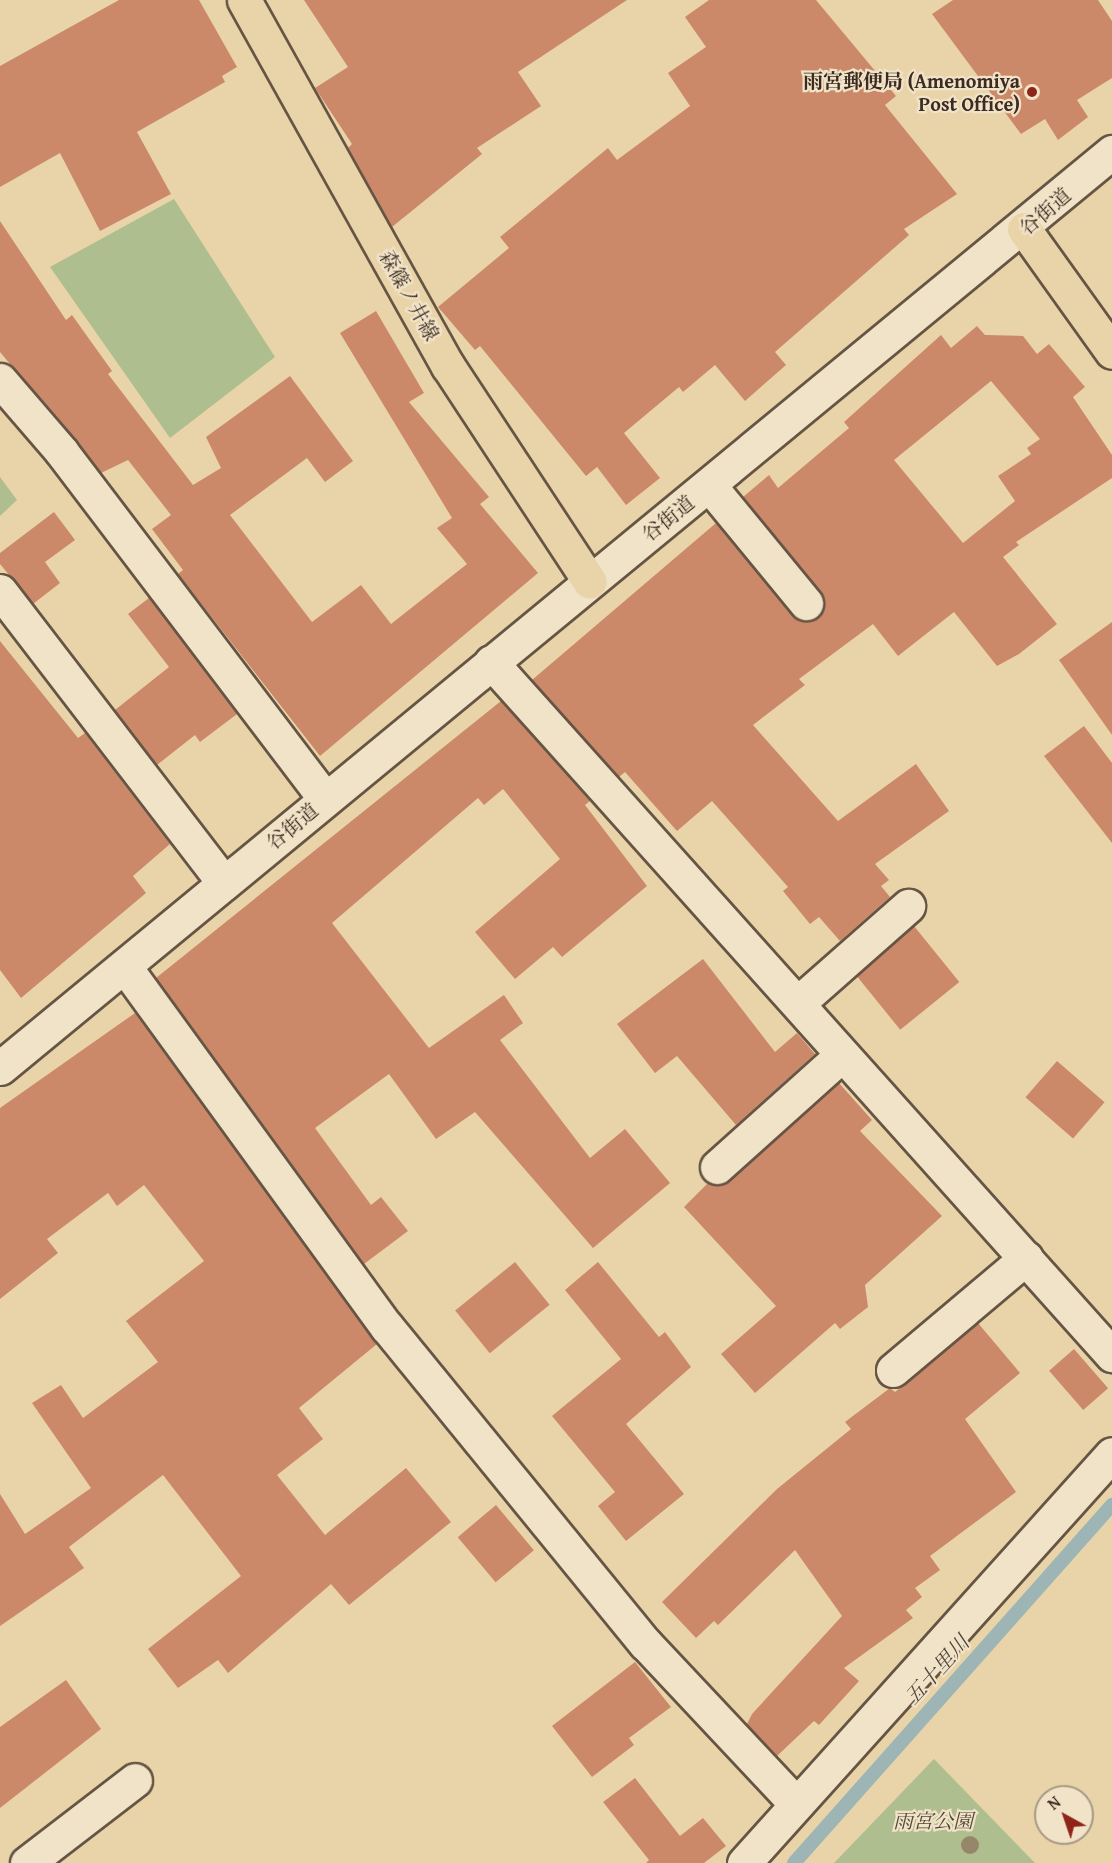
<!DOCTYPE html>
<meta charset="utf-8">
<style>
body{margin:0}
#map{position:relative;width:1112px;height:1863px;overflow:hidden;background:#e9d4a9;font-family:"Gentium Book Plus","Noto Serif JP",serif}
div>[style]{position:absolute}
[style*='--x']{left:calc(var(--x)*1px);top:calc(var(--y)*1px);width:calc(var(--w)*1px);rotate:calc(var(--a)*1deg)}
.green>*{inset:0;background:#afbe8e}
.stream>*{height:14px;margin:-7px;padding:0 7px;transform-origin:7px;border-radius:7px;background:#9eb5b5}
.building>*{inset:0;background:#cc8969;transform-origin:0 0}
.roads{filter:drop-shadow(2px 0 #654) drop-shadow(-2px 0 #654) drop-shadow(0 2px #654) drop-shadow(0 -2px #654)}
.minor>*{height:33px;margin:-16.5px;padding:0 16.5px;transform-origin:16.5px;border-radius:16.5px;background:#f1e3c7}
.major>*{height:33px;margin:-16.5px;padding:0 16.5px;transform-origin:16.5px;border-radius:16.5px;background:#e9d4a9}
.trees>*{width:18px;height:18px;margin:-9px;border-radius:50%;background:#96876b}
.dots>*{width:16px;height:16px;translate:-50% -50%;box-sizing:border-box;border:3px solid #f1e3c7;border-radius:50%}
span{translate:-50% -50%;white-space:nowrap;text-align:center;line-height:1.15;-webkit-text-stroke:4.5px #f1e3c7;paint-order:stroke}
.poi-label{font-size:20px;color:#3b2b22;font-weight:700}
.right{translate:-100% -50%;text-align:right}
.street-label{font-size:20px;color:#3b2b22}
.park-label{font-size:20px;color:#524838;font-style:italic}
.water-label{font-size:21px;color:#4f473f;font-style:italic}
.north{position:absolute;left:1034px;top:1785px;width:60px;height:60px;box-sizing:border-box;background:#f1e3c7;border:2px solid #a89985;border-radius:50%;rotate:320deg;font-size:16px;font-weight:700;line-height:24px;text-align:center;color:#3b2b22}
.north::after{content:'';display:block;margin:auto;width:21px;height:27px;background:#8f2418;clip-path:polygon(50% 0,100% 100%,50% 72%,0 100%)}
</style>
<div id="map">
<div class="green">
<div style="clip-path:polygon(174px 199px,275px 357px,170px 438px,50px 267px)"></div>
<div style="clip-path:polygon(0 477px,17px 500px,0 516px)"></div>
<div style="clip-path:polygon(934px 1759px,1035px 1863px,834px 1863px)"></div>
</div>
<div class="stream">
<div style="--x:794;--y:1863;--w:479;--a:-48.4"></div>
</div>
<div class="building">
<div style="clip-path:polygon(119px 0,199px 0,237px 67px,222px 76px,225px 82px,137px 132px,171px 194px,100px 231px,60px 153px,0 187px,0 66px)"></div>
<div style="clip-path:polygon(304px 0,627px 0,518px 72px,541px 106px,477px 148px,482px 154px,392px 227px,348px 148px,352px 144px,315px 88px,348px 67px)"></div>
<div style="clip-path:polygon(709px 0,816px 0,896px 96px,885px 105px,957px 194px,904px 229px,909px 235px,775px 352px,786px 365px,745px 401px,715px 365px,683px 392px,679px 387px,624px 433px,660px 478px,626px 505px,597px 467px,586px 476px,480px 346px,475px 350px,438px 307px,509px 248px,500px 237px,608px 148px,617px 160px,690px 106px,668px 73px,706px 47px,685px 17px)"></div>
<div style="clip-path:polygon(953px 0,1098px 0,1112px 21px,1112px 78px,1077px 100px,1088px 117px,1058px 140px,1045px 119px,1021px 134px,932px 14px)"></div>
<div style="clip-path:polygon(0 221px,66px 320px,72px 315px,112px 371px,108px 374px,193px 485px,221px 468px,206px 437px,290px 376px,353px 461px,325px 482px,307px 458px,230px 515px,312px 622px,361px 585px,391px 624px,467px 564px,437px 528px,452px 518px,340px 333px,376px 311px,424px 393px,409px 402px,489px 497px,480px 504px,538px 573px,320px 756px,178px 574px,183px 570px,152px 529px,171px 515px,128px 460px,101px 473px,0 352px)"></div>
<div style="clip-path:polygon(evenodd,977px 326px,985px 335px,1023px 336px,1037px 354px,1049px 344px,1085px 387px,1073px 397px,1112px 455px,1112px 478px,1016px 542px,1019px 545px,1003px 557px,1057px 624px,1019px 654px,997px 666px,954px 612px,898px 656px,873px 624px,799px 679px,805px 685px,753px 725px,838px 821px,916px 764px,949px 811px,875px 864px,889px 880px,881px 886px,890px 897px,840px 941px,819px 917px,810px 924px,783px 891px,788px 887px,712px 801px,677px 831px,625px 772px,619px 777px,532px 680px,716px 523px,792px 615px,800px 621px,817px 618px,824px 609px,821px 592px,743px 497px,769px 475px,778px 488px,849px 428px,844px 422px,941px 335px,951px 348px,977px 326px,991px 381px,1040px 439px,1027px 448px,1031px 454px,998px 476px,1015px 501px,963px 543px,894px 460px,991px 381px)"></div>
<div style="clip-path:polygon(54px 512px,75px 540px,45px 562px,60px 583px,33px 604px,0 564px,0 553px)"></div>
<div style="clip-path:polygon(149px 598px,237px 714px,200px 742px,195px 735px,157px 765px,115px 710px,169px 667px,128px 614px)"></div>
<div style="clip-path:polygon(1112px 622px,1112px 735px,1059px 660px)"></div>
<div style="clip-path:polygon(0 641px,78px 738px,85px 733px,170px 844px,133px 876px,146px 893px,21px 998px,0 970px)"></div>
<div style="clip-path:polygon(501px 701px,590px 801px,585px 805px,647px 886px,562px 957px,553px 947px,515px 979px,475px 932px,560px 859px,503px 789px,484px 805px,478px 798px,332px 923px,429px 1048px,504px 995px,523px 1023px,500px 1040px,590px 1158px,625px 1129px,670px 1183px,593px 1248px,475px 1112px,436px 1139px,389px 1074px,315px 1128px,371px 1205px,381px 1197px,408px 1231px,364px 1264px,156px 978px)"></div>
<div style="clip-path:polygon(1084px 726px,1112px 763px,1112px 843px,1044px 756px)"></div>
<div style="left:914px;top:926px;width:72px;height:76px;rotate:51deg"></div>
<div style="clip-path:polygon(703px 959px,775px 1052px,797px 1033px,815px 1054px,736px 1125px,677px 1056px,655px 1073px,617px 1024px)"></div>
<div style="clip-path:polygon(135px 1013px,377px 1344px,299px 1408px,323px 1439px,277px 1475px,325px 1535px,406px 1468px,451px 1522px,349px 1605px,331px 1584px,228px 1673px,218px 1660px,178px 1688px,148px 1649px,241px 1576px,163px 1475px,69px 1547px,84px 1568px,0 1626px,0 1494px,25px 1534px,91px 1488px,32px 1403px,61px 1385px,83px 1418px,158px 1362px,126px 1321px,204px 1261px,144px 1185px,117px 1206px,108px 1193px,47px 1239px,58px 1253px,0 1299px,0 1108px)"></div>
<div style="left:1057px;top:1061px;width:63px;height:48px;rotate:41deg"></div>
<div style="clip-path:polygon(839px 1083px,872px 1120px,860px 1131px,942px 1216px,865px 1285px,868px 1307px,840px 1329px,835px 1323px,755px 1393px,721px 1354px,776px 1306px,684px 1207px,708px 1183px,730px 1181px)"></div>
<div style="left:515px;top:1262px;width:55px;height:77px;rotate:51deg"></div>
<div style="clip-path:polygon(598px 1262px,659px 1337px,665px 1332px,691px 1367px,626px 1424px,684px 1494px,626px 1541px,598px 1506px,615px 1492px,552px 1416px,621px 1359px,565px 1290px)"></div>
<div style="clip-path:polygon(978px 1323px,1020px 1373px,965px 1419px,1016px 1492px,930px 1556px,940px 1570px,915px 1588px,922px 1597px,906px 1610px,913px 1618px,844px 1668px,859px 1681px,819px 1725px,814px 1721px,777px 1756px,747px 1724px,752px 1714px,842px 1616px,795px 1550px,718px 1625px,714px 1621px,696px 1638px,662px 1602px,777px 1489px,851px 1429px,845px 1422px,890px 1388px,895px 1392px,905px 1384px)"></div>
<div style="left:1074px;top:1349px;width:52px;height:33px;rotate:49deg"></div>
<div style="left:496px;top:1505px;width:59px;height:50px;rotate:50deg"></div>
<div style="clip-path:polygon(635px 1662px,671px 1707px,629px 1738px,634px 1745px,592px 1777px,552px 1726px)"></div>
<div style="clip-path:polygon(66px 1680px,101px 1729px,0 1808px,0 1727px)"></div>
<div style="clip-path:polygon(635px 1778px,680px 1836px,703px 1818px,726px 1846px,704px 1863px,646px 1863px,649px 1860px,603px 1802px)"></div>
</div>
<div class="roads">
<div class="minor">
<div style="--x:0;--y:380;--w:94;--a:49.3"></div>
<div style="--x:61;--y:451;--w:437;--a:52.8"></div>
<div style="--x:709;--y:485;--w:153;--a:50.6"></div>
<div style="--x:0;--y:591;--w:368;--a:52.5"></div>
<div style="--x:491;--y:662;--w:931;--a:48.14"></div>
<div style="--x:125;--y:967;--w:445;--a:54"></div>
<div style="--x:387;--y:1327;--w:408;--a:50.8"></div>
<div style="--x:645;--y:1643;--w:221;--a:46.8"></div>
<div style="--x:798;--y:1003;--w:147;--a:-41.4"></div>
<div style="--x:0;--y:1068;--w:1441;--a:-39.48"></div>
<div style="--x:717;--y:1167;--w:168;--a:-41.9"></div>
<div style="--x:893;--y:1370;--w:174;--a:-40.1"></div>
<div style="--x:27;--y:1863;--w:136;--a:-37.5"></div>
<div style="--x:744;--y:1863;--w:550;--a:-48.02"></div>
</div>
<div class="major">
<div style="--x:244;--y:0;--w:419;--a:60.9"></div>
<div style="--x:448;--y:366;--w:258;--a:56.7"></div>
<div style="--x:1024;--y:229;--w:151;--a:54.4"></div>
</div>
</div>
<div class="trees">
<div style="left:970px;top:1845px"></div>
</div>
<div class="dots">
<div style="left:1032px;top:92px;background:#8f2418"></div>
</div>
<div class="poi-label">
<span class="right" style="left:1020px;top:92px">雨宮郵便局 (Amenomiya<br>Post Office)</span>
</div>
<div class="street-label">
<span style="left:1045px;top:211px;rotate:-41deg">谷街道</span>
<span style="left:410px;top:295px;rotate:61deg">森篠ノ井線</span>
<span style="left:668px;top:518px;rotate:-39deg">谷街道</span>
<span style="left:292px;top:826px;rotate:-40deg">谷街道</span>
</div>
<div class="park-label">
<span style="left:933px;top:1820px">雨宮公園</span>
</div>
<div class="water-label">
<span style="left:937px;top:1670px;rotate:-48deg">五十里川</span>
</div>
<div class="north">N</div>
</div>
